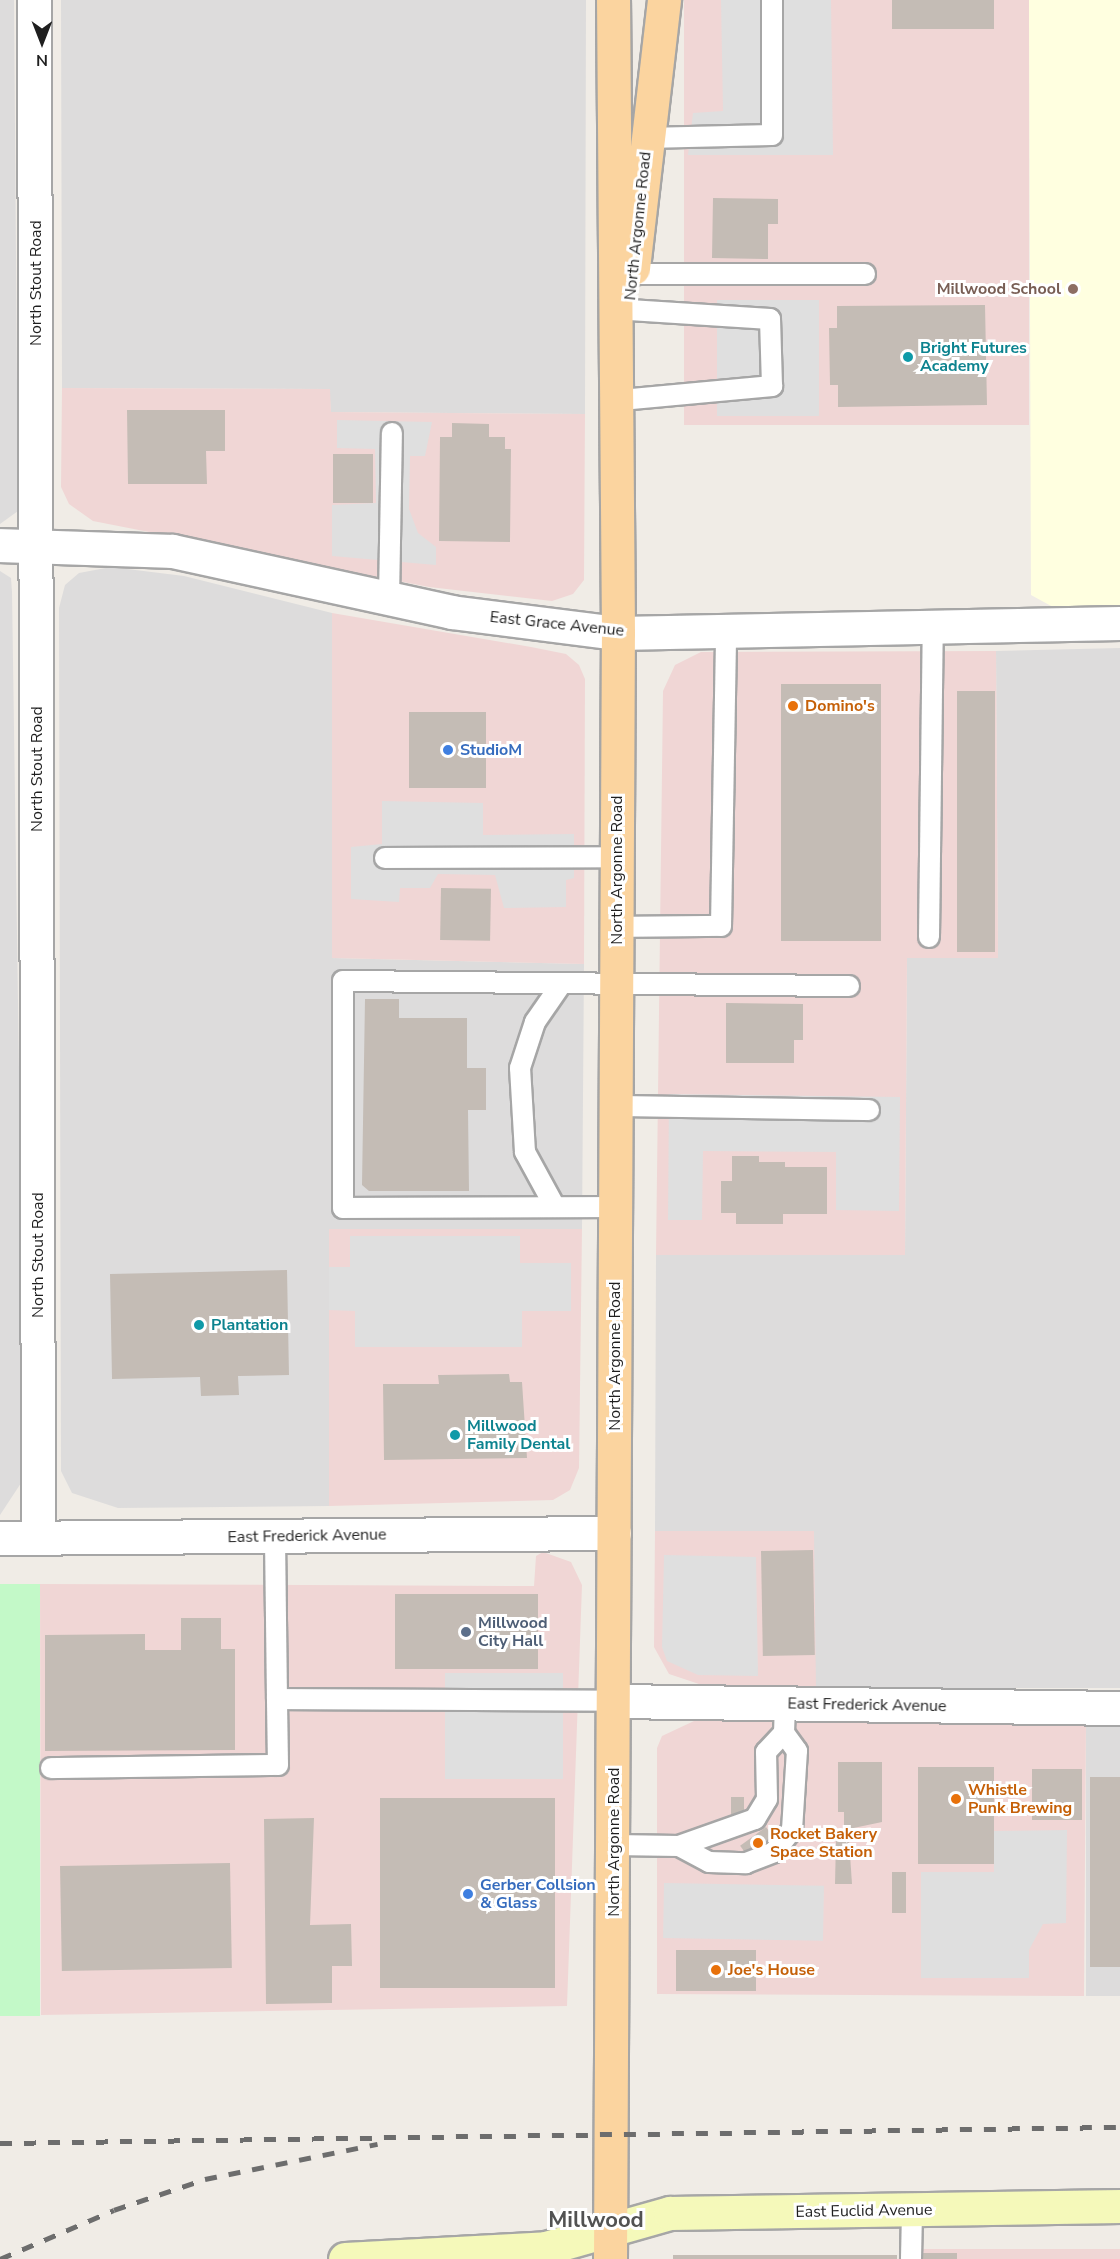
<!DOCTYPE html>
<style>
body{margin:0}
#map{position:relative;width:1120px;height:2259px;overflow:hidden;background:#f0ece6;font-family:"Nunito Sans",sans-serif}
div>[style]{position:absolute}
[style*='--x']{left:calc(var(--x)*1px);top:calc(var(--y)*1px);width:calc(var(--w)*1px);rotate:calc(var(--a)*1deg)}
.residential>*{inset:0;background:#dddcdc;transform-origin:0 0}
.commercial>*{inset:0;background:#f0d6d5;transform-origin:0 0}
.education>*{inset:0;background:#ffffe0}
.park>*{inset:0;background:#c3f9c8;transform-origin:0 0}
.parking>*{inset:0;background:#dfdfdf;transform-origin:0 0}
.building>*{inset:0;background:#c4bcb5;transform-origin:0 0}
.roads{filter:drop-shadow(2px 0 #a6a6a6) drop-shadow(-2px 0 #a6a6a6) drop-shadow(0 2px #a6a6a6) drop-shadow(0 -2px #a6a6a6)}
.lane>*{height:20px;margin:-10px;padding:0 10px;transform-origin:10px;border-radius:10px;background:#fff}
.street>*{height:33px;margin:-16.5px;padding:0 16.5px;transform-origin:16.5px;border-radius:16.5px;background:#fff}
.secondary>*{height:33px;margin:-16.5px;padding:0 16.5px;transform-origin:16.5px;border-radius:16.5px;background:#f5f9ba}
.primary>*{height:33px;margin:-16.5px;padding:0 16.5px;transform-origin:16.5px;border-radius:16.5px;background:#fbd49f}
.rail>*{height:4.5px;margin-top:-2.25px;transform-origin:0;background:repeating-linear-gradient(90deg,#6d6d6d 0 12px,transparent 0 24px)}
.dots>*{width:16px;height:16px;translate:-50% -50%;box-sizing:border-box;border:3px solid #fff;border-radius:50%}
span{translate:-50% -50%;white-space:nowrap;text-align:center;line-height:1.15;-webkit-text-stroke:6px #fff;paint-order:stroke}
.street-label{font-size:16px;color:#1f1f1f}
.education-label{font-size:16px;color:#785e54;font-weight:700}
.right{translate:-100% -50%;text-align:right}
.culture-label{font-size:16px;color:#0d838f;font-weight:700}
.left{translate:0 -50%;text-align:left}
.food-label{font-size:16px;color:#c56008;font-weight:700}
.shop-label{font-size:16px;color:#366cbe;font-weight:700}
.service-label{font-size:16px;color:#4e5e75;font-weight:700}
.district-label{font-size:22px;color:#525252;font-weight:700}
.north{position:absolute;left:12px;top:12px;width:60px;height:60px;-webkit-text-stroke:4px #fff;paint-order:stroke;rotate:180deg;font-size:16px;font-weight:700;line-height:24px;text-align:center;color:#1f1f1f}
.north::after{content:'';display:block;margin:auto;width:21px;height:27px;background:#1f1f1f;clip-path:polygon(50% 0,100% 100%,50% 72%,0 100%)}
</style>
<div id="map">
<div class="residential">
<div style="clip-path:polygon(0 0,14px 0,18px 511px,0 524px)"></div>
<div style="clip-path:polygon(61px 0,586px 0,585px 414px,331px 412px,329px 389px,62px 388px)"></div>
<div style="clip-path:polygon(111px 567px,184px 576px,332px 613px,332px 958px,584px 964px,582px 1229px,329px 1229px,329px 1506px,118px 1508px,72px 1493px,61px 1471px,59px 608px,65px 585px,79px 573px)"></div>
<div style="clip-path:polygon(0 571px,11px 578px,12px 592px,25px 1477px,0 1515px)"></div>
<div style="clip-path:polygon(1120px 648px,1120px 1688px,816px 1688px,655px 1531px,656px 1255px,905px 1254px,907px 958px,998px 958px,996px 651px)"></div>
<div style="left:1086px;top:1721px;width:34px;height:275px"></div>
</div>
<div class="commercial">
<div style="left:684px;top:0;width:345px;height:425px"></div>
<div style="clip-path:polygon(62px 388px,330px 389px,331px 412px,585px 414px,584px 580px,573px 594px,552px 601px,429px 587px,93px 521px,69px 504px,61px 487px)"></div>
<div style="clip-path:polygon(332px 613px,531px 647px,566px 654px,579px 665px,585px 679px,584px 964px,332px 958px)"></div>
<div style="clip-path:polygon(996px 651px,998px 958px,907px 958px,905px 1255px,656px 1255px,663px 691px,675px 665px,701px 652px)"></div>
<div style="clip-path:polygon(329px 1229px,582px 1229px,579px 1468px,570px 1490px,553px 1500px,329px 1506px)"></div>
<div style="clip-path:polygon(655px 1531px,814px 1531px,816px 1688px,699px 1684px,669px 1674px,654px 1647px)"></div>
<div style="clip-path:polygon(543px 1552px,571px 1562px,582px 1585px,567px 2006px,41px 2015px,40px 1584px,534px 1586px,536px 1556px)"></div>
<div style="clip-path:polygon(694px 1721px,1086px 1721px,1084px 1996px,657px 1994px,657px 1748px,662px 1736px)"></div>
<div style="left:1120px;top:2249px;width:10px;height:201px;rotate:90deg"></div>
</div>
<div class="education">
<div style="clip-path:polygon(1029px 0,1120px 0,1120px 607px,1053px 607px,1031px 595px)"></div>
</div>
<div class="park">
<div style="left:0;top:1584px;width:40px;height:432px"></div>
</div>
<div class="parking">
<div style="clip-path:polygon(721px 0,831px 0,833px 155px,688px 155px,693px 113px,723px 111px)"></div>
<div style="left:717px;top:300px;width:102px;height:116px"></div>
<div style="clip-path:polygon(337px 420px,432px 422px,425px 456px,410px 456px,409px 509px,418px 533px,436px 547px,436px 565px,332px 556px,332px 505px,376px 503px,375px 449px,337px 448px)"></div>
<div style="clip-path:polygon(382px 801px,483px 803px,483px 835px,574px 834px,574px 878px,566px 880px,566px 907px,504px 908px,495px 875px,438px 874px,430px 888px,400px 888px,399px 902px,351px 899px,351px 847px,382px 844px)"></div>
<div style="clip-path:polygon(669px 1094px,900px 1097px,899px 1211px,836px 1210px,836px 1152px,703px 1151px,702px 1220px,668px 1220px)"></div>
<div style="clip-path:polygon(350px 1236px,520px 1236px,520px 1263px,571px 1263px,571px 1311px,522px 1311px,522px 1347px,355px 1347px,355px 1311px,329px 1310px,329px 1267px,350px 1267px)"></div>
<div style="clip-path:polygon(664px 1555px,756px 1557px,758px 1676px,698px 1675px,667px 1661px,662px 1647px)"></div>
<div style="left:445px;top:1673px;width:118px;height:106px"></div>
<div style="clip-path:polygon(1067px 1830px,1066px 1923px,1043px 1924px,1029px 1950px,1029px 1978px,921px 1978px,921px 1872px,994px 1872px,994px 1831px)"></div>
<div style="left:664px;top:1883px;width:160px;height:55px;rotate:1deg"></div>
</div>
<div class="building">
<div style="left:892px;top:0;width:102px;height:29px"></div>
<div style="clip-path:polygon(713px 198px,778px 199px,778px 224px,768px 224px,768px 259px,712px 258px)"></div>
<div style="clip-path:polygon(985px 305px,987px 405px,838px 407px,838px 385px,830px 385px,829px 328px,837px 328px,837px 306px)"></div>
<div style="clip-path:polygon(127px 410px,225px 410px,225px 451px,206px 451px,207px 484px,128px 484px)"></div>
<div style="clip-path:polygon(452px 423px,489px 424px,489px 437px,505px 437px,505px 449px,511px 449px,510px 542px,439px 541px,440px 437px,452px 437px)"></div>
<div style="left:333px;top:454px;width:40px;height:49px"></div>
<div style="left:781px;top:684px;width:100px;height:257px"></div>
<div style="left:957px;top:691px;width:38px;height:261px"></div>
<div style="left:409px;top:712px;width:77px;height:76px"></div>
<div style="left:441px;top:888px;width:50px;height:52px;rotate:1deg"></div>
<div style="clip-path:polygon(365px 999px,399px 999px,399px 1018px,467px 1018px,467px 1068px,486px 1068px,486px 1110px,468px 1110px,469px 1191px,369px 1191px,362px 1185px)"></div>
<div style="clip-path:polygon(726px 1003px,803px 1004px,803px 1040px,794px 1040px,794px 1063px,726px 1063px)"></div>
<div style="clip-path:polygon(732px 1156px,759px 1156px,759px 1162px,785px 1162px,785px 1167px,827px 1167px,827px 1214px,783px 1214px,783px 1224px,736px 1224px,736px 1213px,721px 1213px,721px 1181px,732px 1181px)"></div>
<div style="clip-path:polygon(287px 1270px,289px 1375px,238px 1376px,239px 1395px,201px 1396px,200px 1377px,112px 1379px,110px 1274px)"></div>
<div style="clip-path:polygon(509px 1374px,510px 1382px,522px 1382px,527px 1458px,384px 1460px,383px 1384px,439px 1384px,438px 1375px)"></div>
<div style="left:813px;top:1550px;width:105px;height:52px;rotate:89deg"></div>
<div style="left:395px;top:1594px;width:143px;height:75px"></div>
<div style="clip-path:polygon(181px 1618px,221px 1618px,221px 1649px,235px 1649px,235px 1750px,45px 1751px,45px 1635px,145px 1634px,145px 1650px,181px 1650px)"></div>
<div style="clip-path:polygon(838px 1762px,882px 1762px,882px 1822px,844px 1830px,844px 1812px,838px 1812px)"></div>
<div style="left:918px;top:1767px;width:76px;height:97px"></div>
<div style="left:1032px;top:1769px;width:50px;height:51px"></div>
<div style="left:1090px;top:1777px;width:30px;height:190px"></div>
<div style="left:731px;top:1797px;width:13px;height:17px"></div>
<div style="left:555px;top:1798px;width:190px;height:175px;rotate:90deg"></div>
<div style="clip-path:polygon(314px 1818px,310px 1925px,351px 1924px,352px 1966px,332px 1966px,332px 2003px,266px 2004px,264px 1819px)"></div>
<div style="left:766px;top:1827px;width:17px;height:32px;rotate:54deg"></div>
<div style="clip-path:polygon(836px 1840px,849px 1840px,852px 1884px,835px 1884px)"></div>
<div style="left:230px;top:1863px;width:105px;height:170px;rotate:89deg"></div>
<div style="left:892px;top:1872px;width:14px;height:41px"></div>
<div style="left:676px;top:1950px;width:80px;height:41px"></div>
<div style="left:919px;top:2253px;width:38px;height:6px"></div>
<div style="left:673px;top:2255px;width:224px;height:4px"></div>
</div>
<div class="roads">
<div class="lane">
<div style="--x:646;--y:138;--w:126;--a:-1.4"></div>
<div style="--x:772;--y:135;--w:135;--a:-90"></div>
<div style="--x:633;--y:274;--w:232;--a:0"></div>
<div style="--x:621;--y:400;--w:152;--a:-5.3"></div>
<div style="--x:772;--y:386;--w:67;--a:-91.7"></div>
<div style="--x:770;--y:319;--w:141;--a:-176.3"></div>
<div style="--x:389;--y:599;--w:166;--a:-89"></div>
<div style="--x:385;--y:858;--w:232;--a:-0.2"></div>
<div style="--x:617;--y:927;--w:104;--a:-0.6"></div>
<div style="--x:721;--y:926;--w:296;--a:-89"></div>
<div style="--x:929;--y:937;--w:312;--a:-89.3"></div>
<div style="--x:616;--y:1106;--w:253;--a:0.9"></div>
<div style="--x:555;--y:1207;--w:63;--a:-118.6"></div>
<div style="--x:525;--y:1152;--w:84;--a:-93.4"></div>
<div style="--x:520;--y:1068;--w:48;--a:-71.9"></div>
<div style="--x:535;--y:1022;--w:47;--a:-55.3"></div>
<div style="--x:615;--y:1207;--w:272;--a:179.8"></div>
<div style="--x:343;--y:1208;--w:227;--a:-90"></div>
<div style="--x:343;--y:981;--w:506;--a:0.57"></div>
<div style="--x:275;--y:1537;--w:162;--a:89.3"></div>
<div style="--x:277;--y:1699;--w:337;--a:0.3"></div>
<div style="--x:51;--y:1768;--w:227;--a:-0.8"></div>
<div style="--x:278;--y:1765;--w:66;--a:-90.9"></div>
<div style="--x:614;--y:1845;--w:65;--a:0.9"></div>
<div style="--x:679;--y:1846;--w:81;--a:-19.6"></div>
<div style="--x:755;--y:1819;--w:23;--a:-59"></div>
<div style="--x:767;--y:1799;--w:47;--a:-91.2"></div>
<div style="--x:766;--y:1752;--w:26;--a:-47"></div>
<div style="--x:679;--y:1846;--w:34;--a:28"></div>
<div style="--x:709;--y:1862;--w:37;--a:2"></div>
<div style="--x:746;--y:1863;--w:30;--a:-21"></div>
<div style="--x:774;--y:1852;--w:28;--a:-51"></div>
<div style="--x:792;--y:1830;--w:79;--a:-86.4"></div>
<div style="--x:797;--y:1751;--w:22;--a:-126"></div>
<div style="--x:784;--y:1733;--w:29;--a:-88"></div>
<div style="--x:911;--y:2259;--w:49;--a:-88.8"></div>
</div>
<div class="street">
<div style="--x:34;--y:0;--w:1538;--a:89.85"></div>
<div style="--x:0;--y:545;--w:172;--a:2"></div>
<div style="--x:172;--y:551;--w:286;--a:12.3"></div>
<div style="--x:451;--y:612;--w:168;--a:7.2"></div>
<div style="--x:618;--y:633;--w:502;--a:-1.14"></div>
<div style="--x:0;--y:1538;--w:614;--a:-0.47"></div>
<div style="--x:614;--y:1701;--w:506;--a:0.79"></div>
</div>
<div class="secondary">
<div style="--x:345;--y:2259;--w:201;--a:-3.1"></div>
<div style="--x:546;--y:2248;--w:129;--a:-15.8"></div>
<div style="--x:670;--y:2213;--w:450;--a:-0.9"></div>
</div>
<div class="primary">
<div style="--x:633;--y:268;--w:270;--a:-83.4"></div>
<div style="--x:610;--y:2259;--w:1626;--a:-89.72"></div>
<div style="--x:618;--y:633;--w:633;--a:-90.45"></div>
</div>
</div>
<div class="rail">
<div style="--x:0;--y:2143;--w:1120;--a:-0.82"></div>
<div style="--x:0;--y:2259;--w:124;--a:-23.3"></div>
<div style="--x:114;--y:2210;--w:96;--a:-18.8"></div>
<div style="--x:205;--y:2179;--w:176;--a:-11.5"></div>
</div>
<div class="dots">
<div style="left:1073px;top:289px;background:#8d6e63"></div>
<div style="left:908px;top:357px;background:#0f9aa8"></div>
<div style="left:793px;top:706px;background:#e8710a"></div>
<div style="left:448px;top:750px;background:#3f7fe0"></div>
<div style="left:199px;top:1325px;background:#0f9aa8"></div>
<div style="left:455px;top:1435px;background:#0f9aa8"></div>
<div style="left:466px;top:1632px;background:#5c6f8a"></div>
<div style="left:956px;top:1799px;background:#e8710a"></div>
<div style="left:758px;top:1843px;background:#e8710a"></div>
<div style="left:468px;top:1894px;background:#3f7fe0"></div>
<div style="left:716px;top:1970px;background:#e8710a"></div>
</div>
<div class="street-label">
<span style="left:638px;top:226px;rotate:-84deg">North Argonne Road</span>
<span style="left:36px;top:283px;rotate:-90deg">North Stout Road</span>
<span style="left:557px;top:624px;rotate:6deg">East Grace Avenue</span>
<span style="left:37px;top:769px;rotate:-90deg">North Stout Road</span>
<span style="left:617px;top:870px;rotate:-90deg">North Argonne Road</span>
<span style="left:38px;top:1255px;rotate:-90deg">North Stout Road</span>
<span style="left:615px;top:1356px;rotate:-90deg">North Argonne Road</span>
<span style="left:307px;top:1536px;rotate:-1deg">East Frederick Avenue</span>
<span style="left:867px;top:1705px;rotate:1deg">East Frederick Avenue</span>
<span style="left:614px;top:1842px;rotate:-90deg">North Argonne Road</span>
<span style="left:864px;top:2211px;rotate:-1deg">East Euclid Avenue</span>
</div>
<div class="education-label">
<span class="right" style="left:1061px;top:289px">Millwood School</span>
</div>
<div class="culture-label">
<span class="left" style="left:920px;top:357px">Bright Futures<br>Academy</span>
<span class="left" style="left:211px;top:1325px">Plantation</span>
<span class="left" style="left:467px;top:1435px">Millwood<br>Family Dental</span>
</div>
<div class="food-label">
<span class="left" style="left:805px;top:706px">Domino's</span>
<span class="left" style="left:968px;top:1799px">Whistle<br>Punk Brewing</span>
<span class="left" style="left:770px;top:1843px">Rocket Bakery<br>Space Station</span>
<span class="left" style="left:728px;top:1970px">Joe's House</span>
</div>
<div class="shop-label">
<span class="left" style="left:460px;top:750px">StudioM</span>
<span class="left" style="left:480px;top:1894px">Gerber Collsion<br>&amp; Glass</span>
</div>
<div class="service-label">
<span class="left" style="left:478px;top:1632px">Millwood<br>City Hall</span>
</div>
<div class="district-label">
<span style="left:596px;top:2221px">Millwood</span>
</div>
<div class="north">N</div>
</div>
